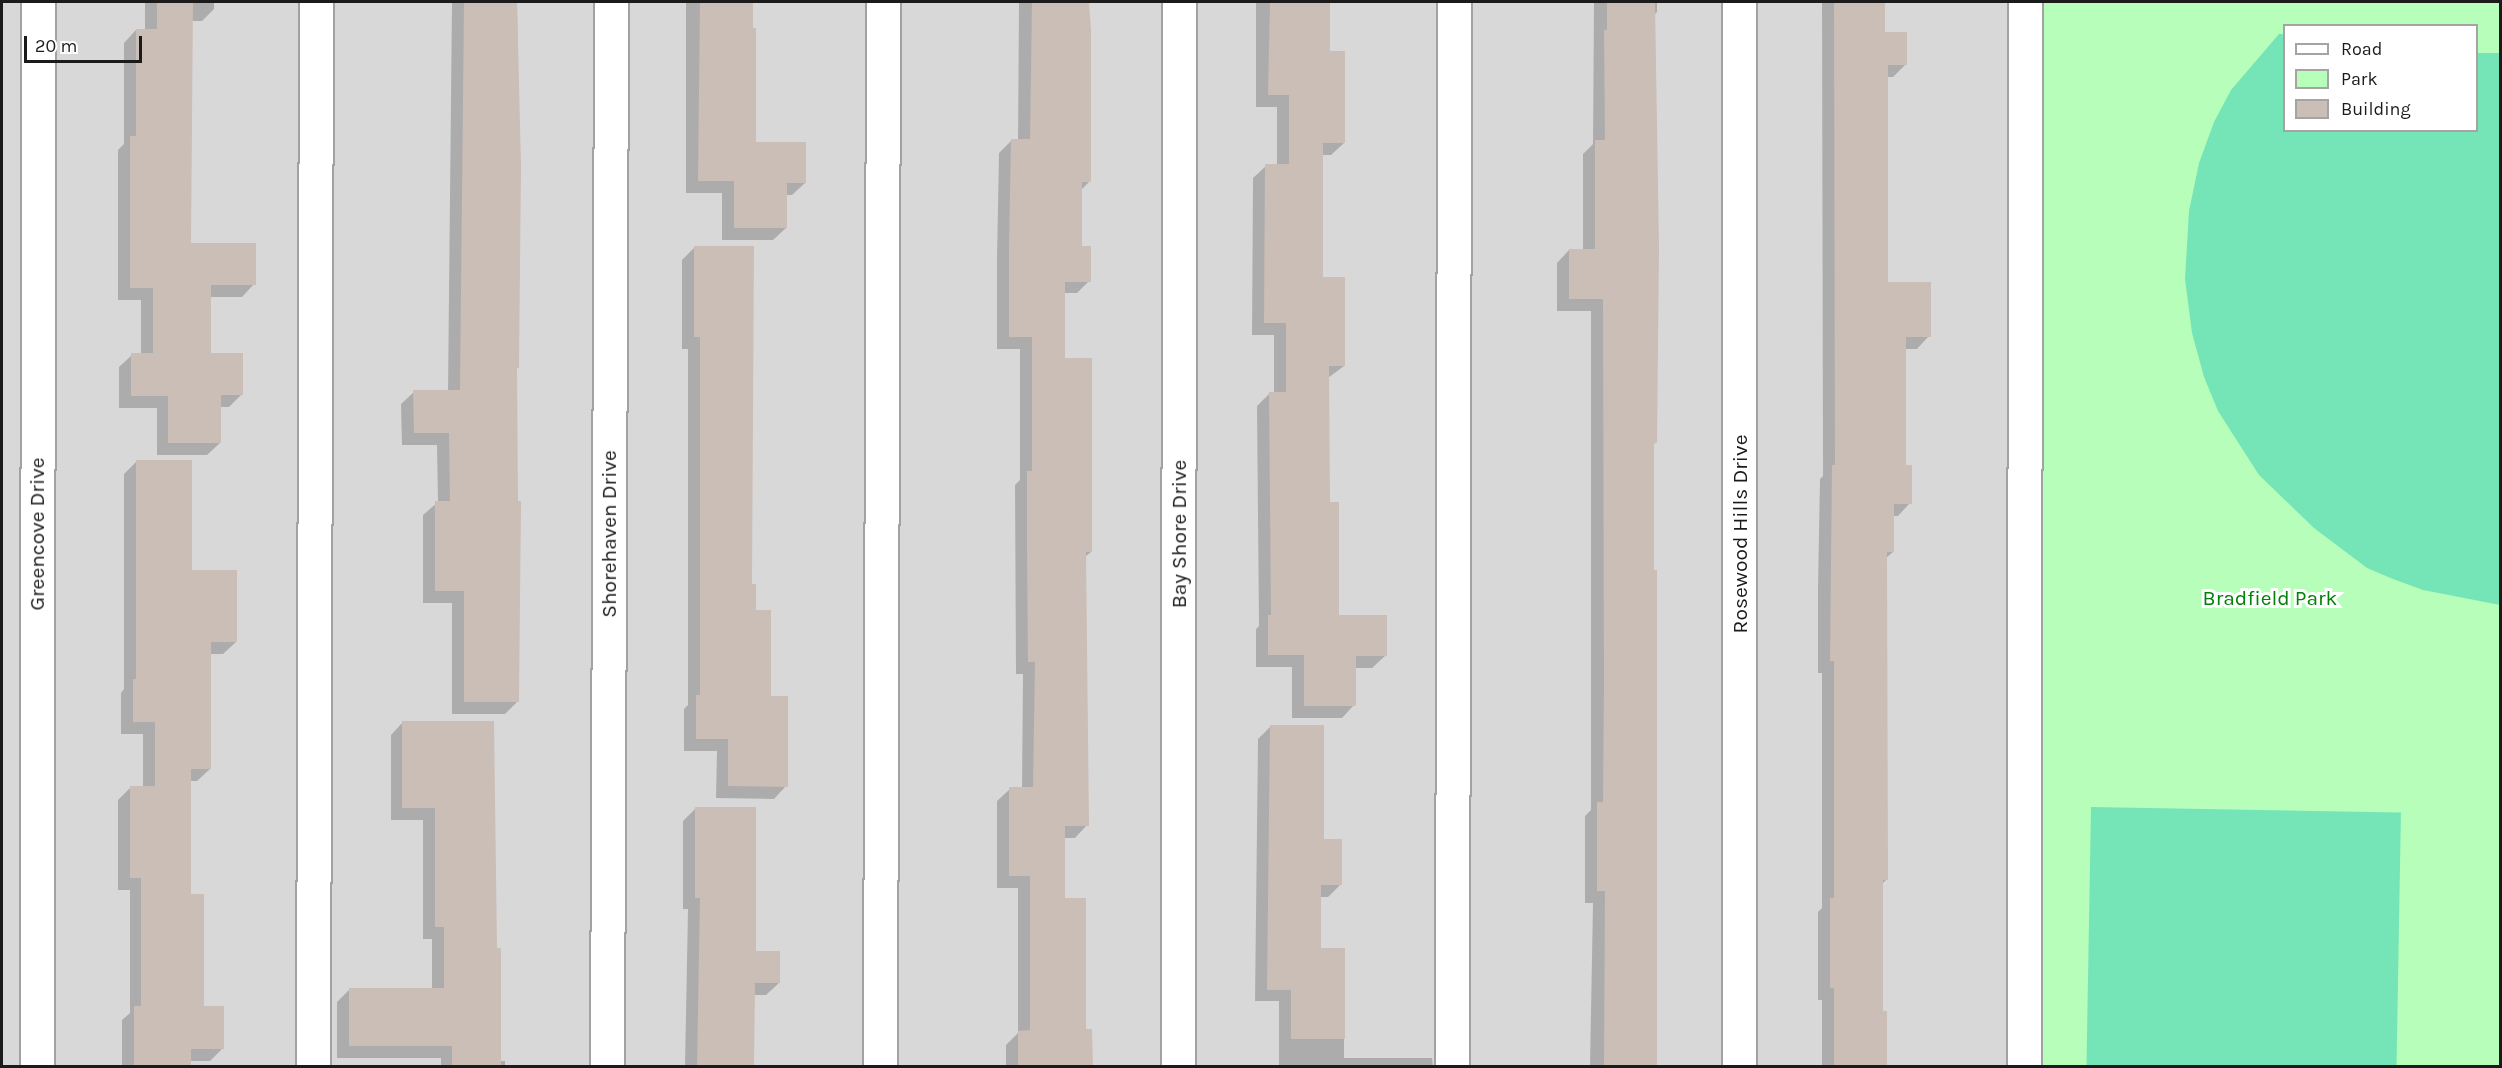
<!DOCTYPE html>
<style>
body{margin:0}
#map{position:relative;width:2502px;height:1068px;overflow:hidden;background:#eee9df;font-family:Karla,sans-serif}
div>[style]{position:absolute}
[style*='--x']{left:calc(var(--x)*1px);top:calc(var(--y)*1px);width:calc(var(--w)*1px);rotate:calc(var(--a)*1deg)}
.residential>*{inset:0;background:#d9d8d8;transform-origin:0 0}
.park>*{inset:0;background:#b7feba}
.pitch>*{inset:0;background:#75e5b7;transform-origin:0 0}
.shadow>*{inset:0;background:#0003}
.building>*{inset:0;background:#cabeb6}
.roads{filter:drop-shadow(2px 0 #a2a2a2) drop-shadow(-2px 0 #a2a2a2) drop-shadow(0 2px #a2a2a2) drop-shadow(0 -2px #a2a2a2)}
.minor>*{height:33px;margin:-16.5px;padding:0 16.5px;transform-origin:16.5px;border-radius:16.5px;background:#fff}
span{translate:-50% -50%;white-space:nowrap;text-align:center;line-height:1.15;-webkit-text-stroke:6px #fff;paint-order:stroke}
.street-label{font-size:21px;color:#1b1b1b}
.park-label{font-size:21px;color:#028009}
.frame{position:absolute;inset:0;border:3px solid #1b1b1b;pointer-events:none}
.legend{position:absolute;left:2283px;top:24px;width:195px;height:108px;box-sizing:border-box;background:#fff;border:2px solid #a4a4a4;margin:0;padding:8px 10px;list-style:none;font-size:18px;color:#1b1b1b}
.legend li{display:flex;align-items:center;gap:12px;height:30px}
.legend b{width:30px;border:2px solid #a4a4a4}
.scale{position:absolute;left:24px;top:36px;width:118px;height:27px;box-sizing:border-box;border:3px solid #1b1b1b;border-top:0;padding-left:8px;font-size:18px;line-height:21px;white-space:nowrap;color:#1b1b1b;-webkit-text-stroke:4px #fff;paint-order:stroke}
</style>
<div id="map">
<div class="residential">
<div style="left:2px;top:2px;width:2037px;height:1064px"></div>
</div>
<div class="park">
<div style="clip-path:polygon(evenodd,2039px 2px,2500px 2px,2500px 1066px,2039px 1066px,2039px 2px,2284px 26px,2476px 26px,2476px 130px,2284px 130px,2284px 26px)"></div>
</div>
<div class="pitch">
<div style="clip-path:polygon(2279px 34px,2284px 34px,2284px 130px,2476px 130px,2477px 53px,2500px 53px,2500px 605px,2423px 590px,2393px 579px,2367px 568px,2314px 528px,2259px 475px,2218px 411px,2204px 377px,2192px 333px,2185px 279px,2189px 211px,2199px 163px,2214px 122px,2231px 90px)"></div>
<div style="left:2091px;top:807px;width:310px;height:259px;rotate:1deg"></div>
</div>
<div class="shadow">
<div style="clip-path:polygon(145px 2px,214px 2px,214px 9px,202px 21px,192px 21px,189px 245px,254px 284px,242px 297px,210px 297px,210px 355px,242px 394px,229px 407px,220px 407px,220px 443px,207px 455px,157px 455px,157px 408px,119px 408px,119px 367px,132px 355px,141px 355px,141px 300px,118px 300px,118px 150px,124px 144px,124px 43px,136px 30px,145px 30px)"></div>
<div style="clip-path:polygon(452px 2px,517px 2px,519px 166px,515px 370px,517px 702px,505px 714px,452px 714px,452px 603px,423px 603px,423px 515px,438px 502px,437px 445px,402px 445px,401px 404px,414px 392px,448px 391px)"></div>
<div style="clip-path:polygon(686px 2px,751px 2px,755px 143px,805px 183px,792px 195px,786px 195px,786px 228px,773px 240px,722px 240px,722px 193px,686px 193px)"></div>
<div style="clip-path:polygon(1019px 2px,1088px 2px,1089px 182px,1080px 191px,1080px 248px,1089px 281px,1077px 293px,1064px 293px,1064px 359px,1091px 552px,1085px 557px,1087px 825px,1075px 838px,1064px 838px,1064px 899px,1085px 1031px,1091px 1030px,1091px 1066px,1006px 1066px,1006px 1045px,1018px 1033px,1018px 888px,997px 888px,997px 801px,1010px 789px,1022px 789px,1023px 674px,1016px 674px,1015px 485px,1020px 480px,1020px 349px,997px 349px,997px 259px,999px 153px,1011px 141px,1018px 141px)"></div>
<div style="clip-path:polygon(1256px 2px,1328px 2px,1328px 53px,1344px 143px,1331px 155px,1321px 155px,1321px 279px,1344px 366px,1328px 378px,1329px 503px,1338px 616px,1385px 656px,1372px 668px,1354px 668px,1354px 705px,1342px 718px,1292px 718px,1292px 667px,1256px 667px,1256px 629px,1259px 626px,1257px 406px,1269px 394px,1274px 394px,1274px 335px,1252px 335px,1253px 178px,1266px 166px,1277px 166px,1277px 107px,1256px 107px)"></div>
<div style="clip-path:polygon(1594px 2px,1657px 2px,1657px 12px,1654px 15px,1655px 443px,1653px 445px,1653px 572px,1656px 572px,1656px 1066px,1590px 1066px,1593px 903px,1585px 903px,1585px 816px,1591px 810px,1591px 311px,1557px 311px,1557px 263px,1569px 250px,1583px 250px,1583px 154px,1593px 144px)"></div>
<div style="clip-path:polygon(1822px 2px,1884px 2px,1884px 34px,1906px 64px,1893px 77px,1887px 77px,1887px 283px,1929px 336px,1917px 349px,1904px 349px,1904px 466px,1910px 503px,1898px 516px,1893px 516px,1893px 552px,1885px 559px,1887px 879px,1882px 884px,1882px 1012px,1885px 1012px,1885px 1066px,1822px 1066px,1822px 1000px,1818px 1000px,1818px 912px,1822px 908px,1822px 673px,1818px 673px,1818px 587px,1820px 479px,1823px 476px)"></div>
<div style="clip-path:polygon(694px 248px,786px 786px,774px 799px,716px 798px,717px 751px,684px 751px,684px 709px,688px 705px,688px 349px,682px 349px,682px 260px)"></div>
<div style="clip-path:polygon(136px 462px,191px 572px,236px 642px,223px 654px,210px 654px,210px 769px,197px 781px,189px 781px,189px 896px,202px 1008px,223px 1048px,210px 1061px,189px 1061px,189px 1066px,122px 1066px,122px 1020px,130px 1013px,130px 890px,118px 890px,118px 800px,130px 788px,143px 788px,143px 734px,121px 734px,121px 693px,124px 689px,124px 474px)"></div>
<div style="clip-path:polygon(403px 722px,496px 949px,500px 1061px,505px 1061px,505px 1066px,441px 1066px,441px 1058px,337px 1058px,337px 1002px,350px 989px,432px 989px,432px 939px,423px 939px,423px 820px,391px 820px,391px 735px)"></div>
<div style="clip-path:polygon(1270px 727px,1340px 885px,1328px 897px,1320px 897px,1320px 949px,1344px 949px,1344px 1058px,1432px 1058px,1433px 1066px,1279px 1066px,1279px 1001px,1255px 1001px,1258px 739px)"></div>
<div style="clip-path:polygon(696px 808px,755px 953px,779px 983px,766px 995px,753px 995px,753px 1066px,685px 1066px,688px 909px,683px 909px,683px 821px)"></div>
</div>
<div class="building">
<div style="clip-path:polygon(157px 2px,193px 2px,191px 243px,256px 243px,256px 285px,211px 285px,211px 353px,243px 353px,243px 395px,221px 395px,221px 443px,168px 443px,168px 396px,131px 396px,131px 353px,153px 353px,153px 288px,130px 288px,130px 136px,136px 136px,136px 29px,157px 29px)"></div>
<div style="clip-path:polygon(464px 2px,517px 2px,521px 166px,519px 368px,517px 368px,518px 501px,521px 501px,519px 702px,464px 702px,464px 591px,435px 591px,435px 501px,450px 501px,449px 433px,414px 433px,413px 390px,460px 390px)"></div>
<div style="clip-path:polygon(700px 2px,753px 2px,753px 28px,756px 28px,756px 142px,806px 142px,806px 183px,787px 183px,787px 228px,734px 228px,734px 181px,698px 181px)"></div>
<div style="clip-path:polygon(1032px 2px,1089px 2px,1091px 30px,1091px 182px,1082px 182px,1082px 246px,1091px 246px,1091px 282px,1065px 282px,1065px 358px,1092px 358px,1092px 552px,1086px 552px,1089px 826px,1065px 826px,1065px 898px,1086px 898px,1086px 1029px,1092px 1029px,1093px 1066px,1018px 1066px,1018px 1031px,1030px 1030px,1030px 876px,1009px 876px,1009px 787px,1033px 787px,1035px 662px,1028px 662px,1027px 552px,1027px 471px,1032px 471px,1032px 337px,1009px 337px,1009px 246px,1011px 139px,1030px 139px)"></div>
<div style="clip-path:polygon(1270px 2px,1330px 2px,1330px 51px,1345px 51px,1345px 143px,1323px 143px,1323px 277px,1345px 277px,1345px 366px,1329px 366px,1330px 502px,1339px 502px,1339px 615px,1387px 615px,1387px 656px,1356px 656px,1356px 706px,1304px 706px,1304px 655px,1268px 655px,1268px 615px,1271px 615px,1269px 392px,1286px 392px,1286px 323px,1264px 323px,1265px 164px,1289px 164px,1289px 95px,1268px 95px)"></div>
<div style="clip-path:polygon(1607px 2px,1655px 2px,1659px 249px,1657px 443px,1654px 443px,1654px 570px,1657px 570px,1657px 1066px,1604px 1066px,1605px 891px,1597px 891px,1597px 802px,1603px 802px,1604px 683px,1603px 299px,1569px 299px,1569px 249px,1595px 249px,1595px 140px,1605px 140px,1604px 30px,1607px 30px)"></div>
<div style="clip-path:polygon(1834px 2px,1885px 2px,1885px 32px,1907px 32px,1907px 65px,1888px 65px,1888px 282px,1931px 282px,1931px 337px,1906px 337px,1906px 465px,1912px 465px,1912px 504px,1894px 504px,1894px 552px,1887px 552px,1888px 880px,1883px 880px,1883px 1011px,1887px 1011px,1887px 1066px,1834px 1066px,1834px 988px,1830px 988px,1830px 898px,1834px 898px,1834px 661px,1830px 661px,1832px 465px,1835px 465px)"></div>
<div style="clip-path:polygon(694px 246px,754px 246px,752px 584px,756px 584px,756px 610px,771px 610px,771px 696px,788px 696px,788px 787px,728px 786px,728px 739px,696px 739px,696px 695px,700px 695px,700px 337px,694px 337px)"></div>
<div style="clip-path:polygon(136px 460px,192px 460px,192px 570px,237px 570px,237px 642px,211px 642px,211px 769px,191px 769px,191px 894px,204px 894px,204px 1006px,224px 1006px,224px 1049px,191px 1049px,191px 1066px,134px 1066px,134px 1006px,141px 1006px,141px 878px,130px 878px,130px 786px,155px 786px,155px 722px,133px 722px,133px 679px,136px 679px)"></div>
<div style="clip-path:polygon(402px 721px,494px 721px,497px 948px,501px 948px,501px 1066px,452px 1066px,452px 1046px,349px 1046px,349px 988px,444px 988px,444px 927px,435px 927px,435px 808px,402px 808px)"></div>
<div style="clip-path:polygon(1270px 725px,1324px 725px,1324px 839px,1342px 839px,1342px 885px,1321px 885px,1321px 948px,1345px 948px,1345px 1039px,1291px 1039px,1291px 990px,1267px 990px)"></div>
<div style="clip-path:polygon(695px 807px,756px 807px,756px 951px,780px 951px,780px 983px,755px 983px,754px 1066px,697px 1066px,700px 898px,695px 898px)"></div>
</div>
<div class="roads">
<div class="minor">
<div style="--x:37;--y:1066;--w:1064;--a:-89.95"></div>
<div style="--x:313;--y:1066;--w:1064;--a:-89.84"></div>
<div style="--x:607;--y:1066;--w:1064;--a:-89.78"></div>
<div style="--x:880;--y:1066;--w:1064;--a:-89.84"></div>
<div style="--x:1178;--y:1066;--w:1064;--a:-89.95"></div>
<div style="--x:1452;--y:1066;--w:1064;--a:-89.89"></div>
<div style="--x:1739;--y:1066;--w:1064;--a:-90"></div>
<div style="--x:2024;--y:1066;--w:1064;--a:-89.95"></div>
</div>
</div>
<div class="street-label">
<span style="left:37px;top:534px;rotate:-90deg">Greencove Drive</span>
<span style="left:609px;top:534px;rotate:-90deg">Shorehaven Drive</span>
<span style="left:1179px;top:534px;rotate:-90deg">Bay Shore Drive</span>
<span style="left:1740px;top:534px;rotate:-90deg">Rosewood Hills Drive</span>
</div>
<div class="park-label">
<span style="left:2270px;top:598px">Bradfield Park</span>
</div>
<div class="frame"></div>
<ul class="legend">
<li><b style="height:8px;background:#fff"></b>Road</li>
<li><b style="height:16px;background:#b7feba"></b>Park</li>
<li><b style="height:16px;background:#cabeb6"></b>Building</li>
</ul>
<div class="scale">20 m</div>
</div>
